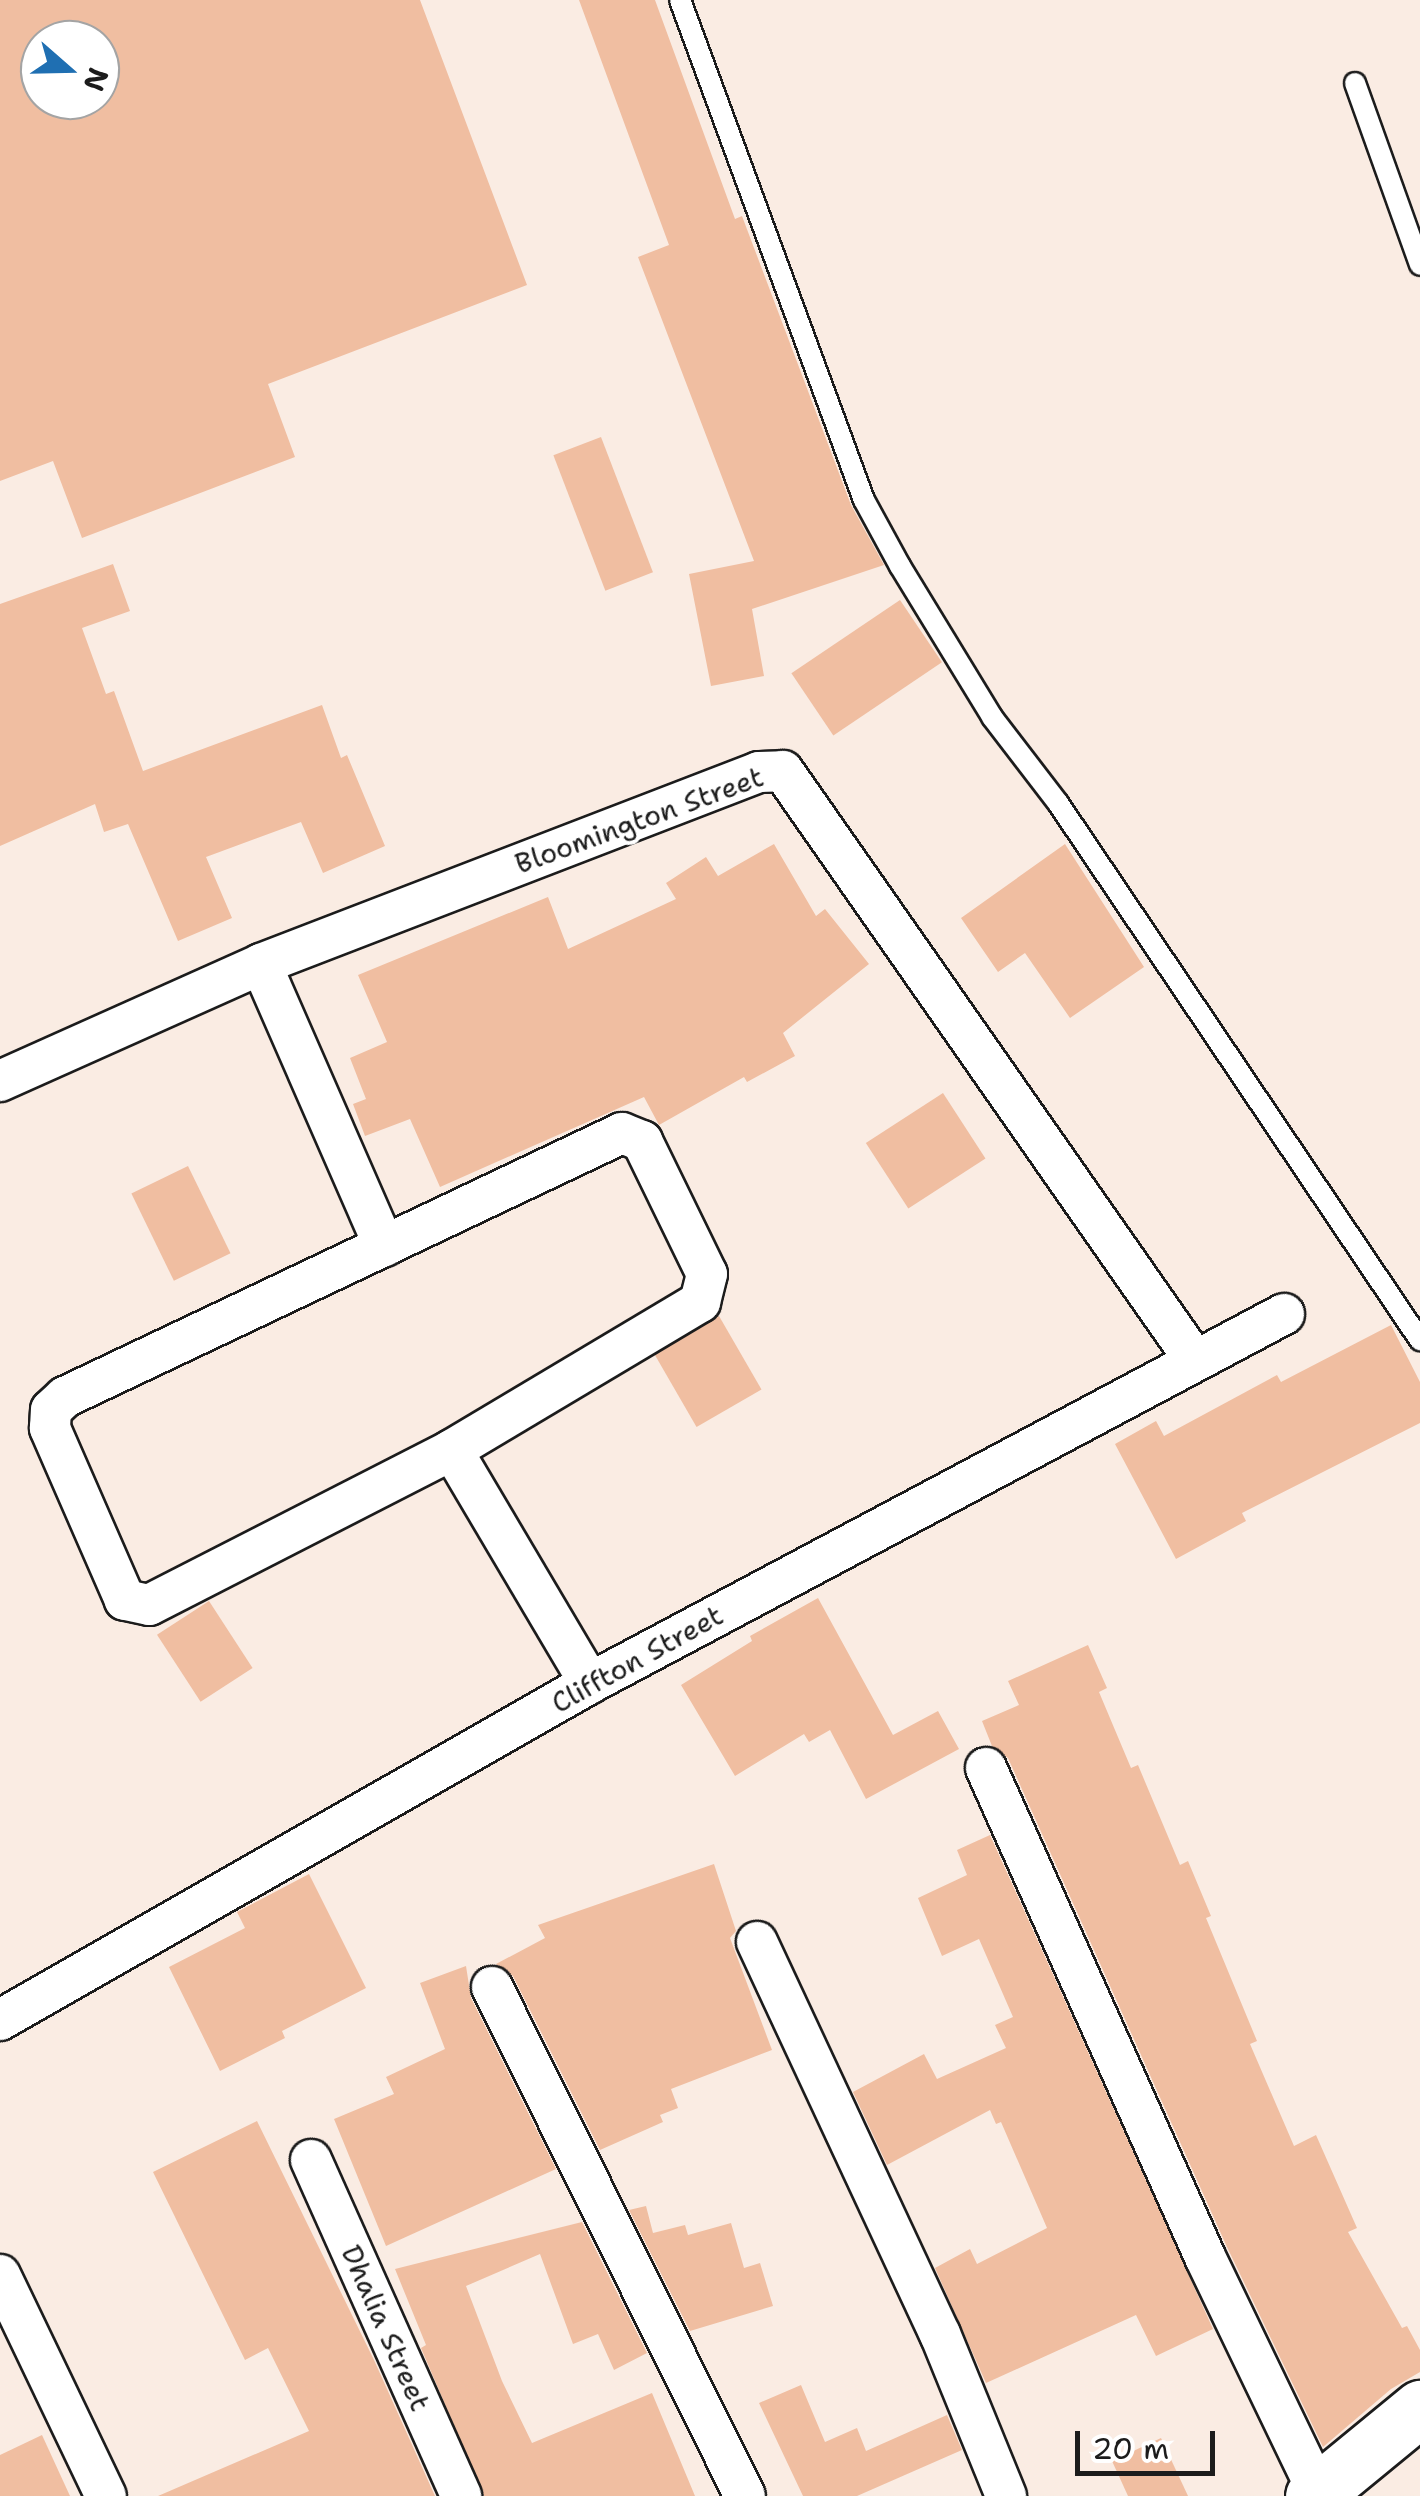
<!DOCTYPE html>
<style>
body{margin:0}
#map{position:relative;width:1420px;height:2496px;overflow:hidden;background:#faece3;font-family:"Shantell Sans",sans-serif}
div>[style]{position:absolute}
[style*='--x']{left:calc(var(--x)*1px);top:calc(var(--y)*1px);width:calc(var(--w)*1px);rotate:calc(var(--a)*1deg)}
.building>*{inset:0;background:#f0bea1;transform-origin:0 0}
.roads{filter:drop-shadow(2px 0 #1c1c1c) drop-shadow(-2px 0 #1c1c1c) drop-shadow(0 2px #1c1c1c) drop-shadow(0 -2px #1c1c1c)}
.lane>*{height:20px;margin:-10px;padding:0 10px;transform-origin:10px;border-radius:10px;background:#fff}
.street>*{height:40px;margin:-20px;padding:0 20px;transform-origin:20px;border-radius:20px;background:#fff}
.secondary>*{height:55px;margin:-27.5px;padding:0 27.5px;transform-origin:27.5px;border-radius:27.5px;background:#fff}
span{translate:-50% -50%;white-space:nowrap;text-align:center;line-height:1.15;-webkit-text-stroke:8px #fff;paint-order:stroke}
.street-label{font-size:28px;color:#1c1c1c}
.north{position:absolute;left:20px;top:20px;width:100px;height:100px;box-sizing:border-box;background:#fff;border:2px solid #a4a4a4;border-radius:50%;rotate:110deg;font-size:28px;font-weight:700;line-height:40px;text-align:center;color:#1c1c1c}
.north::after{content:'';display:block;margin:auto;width:35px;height:45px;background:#1f6fb2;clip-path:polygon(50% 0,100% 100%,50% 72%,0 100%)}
.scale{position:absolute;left:1075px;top:2431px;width:140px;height:45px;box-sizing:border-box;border:5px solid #1c1c1c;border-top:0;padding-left:12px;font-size:30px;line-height:35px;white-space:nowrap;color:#1c1c1c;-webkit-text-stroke:8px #fff;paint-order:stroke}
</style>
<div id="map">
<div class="building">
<div style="clip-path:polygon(evenodd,0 0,420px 0,527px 285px,268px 384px,295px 457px,82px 538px,53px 461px,0 481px,0 0,40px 40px,100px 40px,100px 100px,40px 100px,40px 40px)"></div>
<div style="clip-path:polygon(579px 0,655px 0,735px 219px,742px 216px,851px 505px,884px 565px,752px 609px,764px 676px,711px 686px,689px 574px,754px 561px,638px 257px,669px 245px)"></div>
<div style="left:601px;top:437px;width:145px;height:51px;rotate:69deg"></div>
<div style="clip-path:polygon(113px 564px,130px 611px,82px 628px,106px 694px,114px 691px,143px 771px,322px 705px,341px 758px,347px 755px,385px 846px,323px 873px,301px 822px,206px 857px,232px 918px,178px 941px,128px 824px,104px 832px,95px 804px,0 846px,0 604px)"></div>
<div style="left:900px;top:600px;width:75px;height:131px;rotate:56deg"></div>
<div style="clip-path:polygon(774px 844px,816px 916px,825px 909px,869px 964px,783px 1033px,795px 1056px,747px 1082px,744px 1077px,659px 1125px,644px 1097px,440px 1187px,410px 1119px,365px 1136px,353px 1104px,366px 1099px,350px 1058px,387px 1042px,358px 975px,548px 897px,568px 949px,676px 899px,666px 883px,706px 857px,718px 876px)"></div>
<div style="clip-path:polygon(1065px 844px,1144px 967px,1070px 1018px,1025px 953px,998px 972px,961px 918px)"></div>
<div style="left:943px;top:1093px;width:78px;height:92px;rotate:57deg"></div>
<div style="left:188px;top:1166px;width:97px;height:63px;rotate:64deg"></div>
<div style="left:719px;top:1316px;width:85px;height:75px;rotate:60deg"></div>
<div style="clip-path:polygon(1391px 1325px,1420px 1382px,1420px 1423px,1242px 1513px,1246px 1521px,1176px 1559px,1115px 1444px,1156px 1421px,1164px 1436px,1277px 1375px,1281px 1382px)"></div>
<div style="clip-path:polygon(818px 1598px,893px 1735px,938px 1711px,959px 1749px,866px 1799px,830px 1730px,809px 1742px,804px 1734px,735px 1776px,681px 1685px,752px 1641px,750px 1636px)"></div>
<div style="left:209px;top:1601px;width:80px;height:62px;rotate:57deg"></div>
<div style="clip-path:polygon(1088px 1645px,1107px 1688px,1099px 1692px,1131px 1768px,1138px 1765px,1180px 1865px,1188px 1861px,1211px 1916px,1206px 1918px,1257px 2041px,1250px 2044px,1294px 2146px,1316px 2135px,1357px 2228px,1348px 2232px,1402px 2328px,1407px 2326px,1420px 2350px,1420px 2372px,1391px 2389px,1323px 2447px,1227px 2247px,1008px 1758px,992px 1746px,982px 1721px,1019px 1705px,1008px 1681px)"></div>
<div style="clip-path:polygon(990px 1835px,1213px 2329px,1156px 2356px,1136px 2315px,986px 2383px,935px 2268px,970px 2249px,977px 2264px,1047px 2228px,1001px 2122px,996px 2124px,990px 2110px,887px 2165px,853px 2092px,924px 2054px,937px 2079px,1006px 2048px,995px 2025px,1013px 2017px,979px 1939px,942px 1956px,918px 1898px,967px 1875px,957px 1850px)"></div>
<div style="clip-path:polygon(714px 1864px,736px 1931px,730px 1938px,772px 2050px,671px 2089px,678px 2108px,660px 2115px,663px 2122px,600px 2150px,513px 1976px,496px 1964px,545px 1938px,538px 1925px)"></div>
<div style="clip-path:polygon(309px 1874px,366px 1988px,282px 2031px,285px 2038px,220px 2071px,169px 1967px,245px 1928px,237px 1912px)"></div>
<div style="clip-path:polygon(466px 1966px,471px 1998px,556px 2169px,386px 2246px,334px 2119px,394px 2094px,386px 2077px,445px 2049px,420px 1983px)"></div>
<div style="clip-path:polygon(257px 2121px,374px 2360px,435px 2496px,158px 2496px,309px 2431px,268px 2348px,245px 2360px,153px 2172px)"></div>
<div style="clip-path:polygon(646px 2206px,653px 2233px,685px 2225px,688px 2235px,731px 2223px,744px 2268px,760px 2263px,773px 2306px,690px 2331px,629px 2210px)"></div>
<div style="clip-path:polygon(582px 2222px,647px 2353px,614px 2370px,598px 2334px,573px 2344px,540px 2254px,466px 2286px,502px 2381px,532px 2443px,652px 2393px,695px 2496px,484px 2496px,421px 2348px,426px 2345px,395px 2269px)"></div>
<div style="clip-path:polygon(801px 2385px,825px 2442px,857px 2428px,866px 2451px,947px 2415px,962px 2450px,857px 2496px,803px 2496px,759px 2403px)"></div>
<div style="clip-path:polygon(42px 2435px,70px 2496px,0 2496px,0 2455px)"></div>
<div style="clip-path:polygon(1161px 2438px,1188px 2496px,1128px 2496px,1112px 2461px)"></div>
</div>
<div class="roads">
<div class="lane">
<div style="--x:680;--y:0;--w:533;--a:69.8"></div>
<div style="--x:864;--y:500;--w:75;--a:61.4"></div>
<div style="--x:900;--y:566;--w:177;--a:58.6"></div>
<div style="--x:992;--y:717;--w:108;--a:52.5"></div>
<div style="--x:1058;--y:803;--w:648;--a:56.02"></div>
<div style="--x:1355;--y:83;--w:193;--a:70.3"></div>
</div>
<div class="street">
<div style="--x:261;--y:964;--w:308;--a:66.4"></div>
<div style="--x:0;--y:1081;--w:286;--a:-24.1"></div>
<div style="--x:261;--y:964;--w:534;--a:-21.08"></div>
<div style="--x:759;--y:772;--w:24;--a:-2"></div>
<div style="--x:783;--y:771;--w:717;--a:55.05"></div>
<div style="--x:622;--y:1133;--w:22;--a:22"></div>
<div style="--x:642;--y:1141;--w:148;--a:64"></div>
<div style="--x:707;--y:1274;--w:29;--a:104"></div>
<div style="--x:700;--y:1302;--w:289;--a:149.2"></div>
<div style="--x:452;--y:1450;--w:340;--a:152.9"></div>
<div style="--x:149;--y:1605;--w:25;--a:-168"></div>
<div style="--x:125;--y:1600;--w:188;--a:-113.6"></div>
<div style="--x:50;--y:1428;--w:18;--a:-87"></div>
<div style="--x:51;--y:1410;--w:19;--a:-43"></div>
<div style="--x:65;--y:1397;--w:616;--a:-25.36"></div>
<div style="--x:452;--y:1450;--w:271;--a:59.4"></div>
<div style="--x:986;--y:1768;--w:536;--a:65.87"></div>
<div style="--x:1205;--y:2257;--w:265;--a:64.3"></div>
<div style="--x:757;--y:1942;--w:433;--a:65"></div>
<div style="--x:940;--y:2334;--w:175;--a:67.8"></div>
<div style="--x:492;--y:1987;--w:568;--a:63.57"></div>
<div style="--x:0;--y:2020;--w:679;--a:-29.73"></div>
<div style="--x:590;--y:1683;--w:786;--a:-28"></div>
<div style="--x:311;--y:2160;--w:368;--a:65.9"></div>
<div style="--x:0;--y:2275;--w:245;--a:64.4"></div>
</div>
<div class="secondary">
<div style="--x:1313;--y:2496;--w:139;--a:-39.4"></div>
</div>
</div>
<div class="street-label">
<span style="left:639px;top:820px;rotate:-20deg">Bloomington Street</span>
<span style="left:637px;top:1659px;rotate:-29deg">Cliffton Street</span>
<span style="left:386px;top:2328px;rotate:66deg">Dhalia Street</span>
</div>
<div class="north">N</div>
<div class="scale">20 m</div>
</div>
